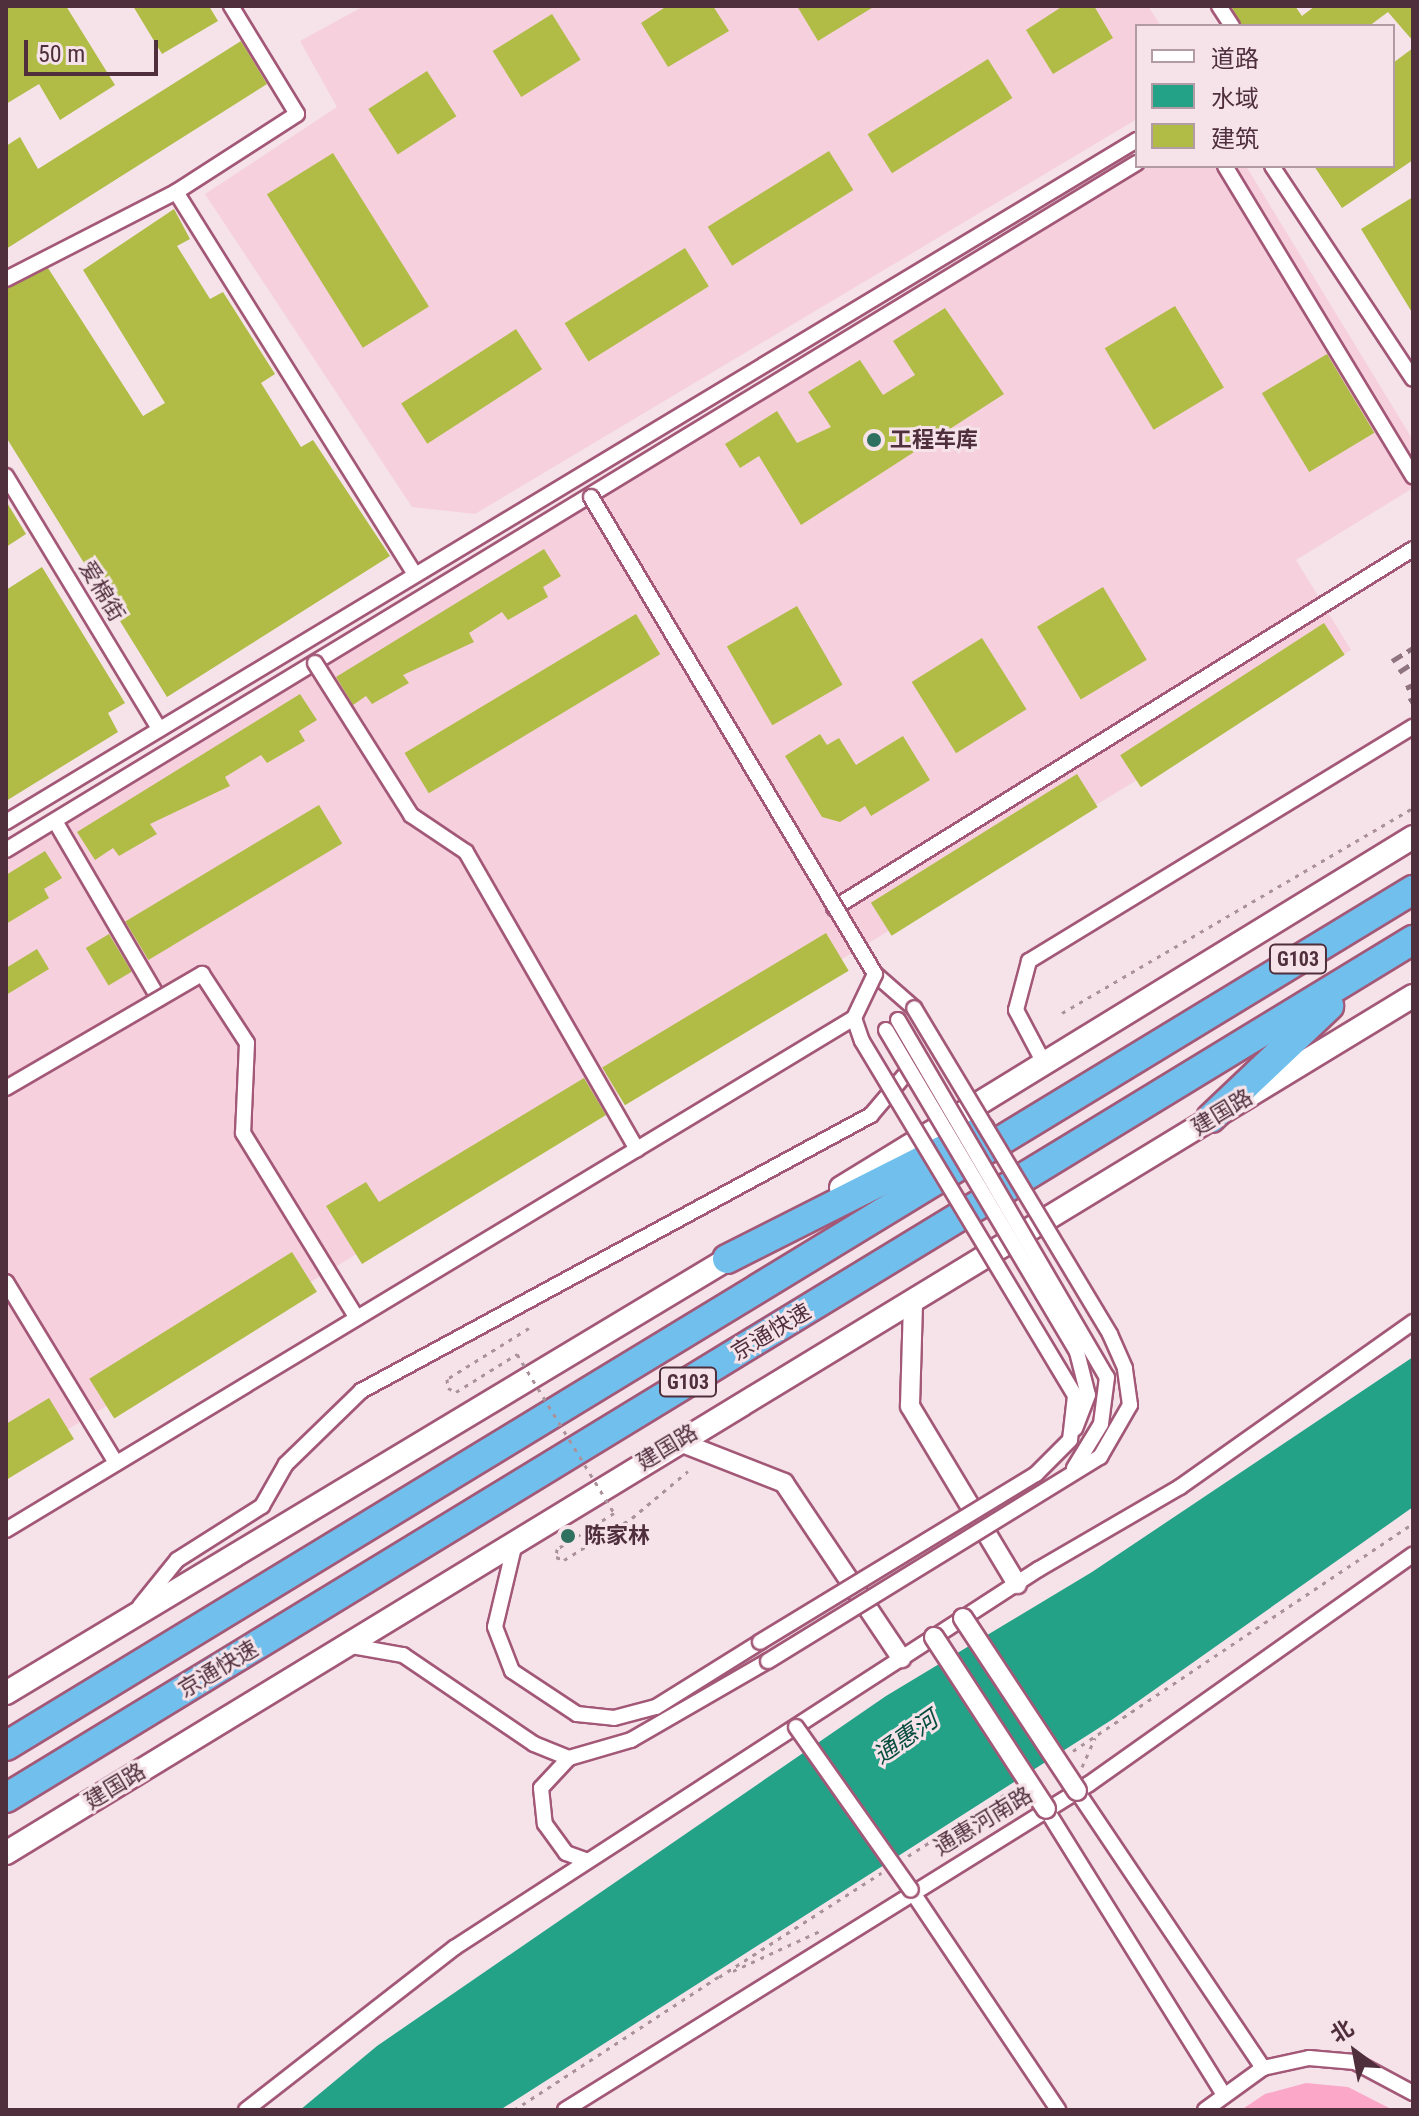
<!DOCTYPE html>
<meta charset="utf-8">
<style>
body{margin:0}
#map{position:relative;width:1419px;height:2116px;overflow:hidden;background:#f5e3e9;font-family:"Roboto Condensed","Noto Sans SC",sans-serif}
div>[style]{position:absolute}
[style*='--x']{left:calc(var(--x)*1px);top:calc(var(--y)*1px);width:calc(var(--w)*1px);rotate:calc(var(--a)*1deg)}
.built>*{inset:0;background:#f6d0dd}
.green>*{inset:0;background:#fba7c8}
.water>*{inset:0;background:#24a288}
.building>*{inset:0;background:#b0bc46;transform-origin:0 0}
.path>*{height:3px;margin-top:-1.5px;transform-origin:0;background:repeating-linear-gradient(90deg,#aa919a 0 4px,transparent 0 10px)}
.roads{filter:drop-shadow(2px 0 #a35877) drop-shadow(-2px 0 #a35877) drop-shadow(0 2px #a35877) drop-shadow(0 -2px #a35877)}
.minor>*{height:14px;margin:-7px;padding:0 7px;transform-origin:7px;border-radius:7px;background:#fff}
.tertiary>*{height:18px;margin:-9px;padding:0 9px;transform-origin:9px;border-radius:9px;background:#fff}
.secondary>*{height:22px;margin:-11px;padding:0 11px;transform-origin:11px;border-radius:11px;background:#fff}
.motorway>*{height:28px;margin:-14px;padding:0 14px;transform-origin:14px;border-radius:14px;background:#70bfec}
.rail>*{height:5px;margin-top:-2.5px;transform-origin:0;background:repeating-linear-gradient(90deg,#8f737e 0 12px,transparent 0 18px)}
.path-bridge>*{height:3px;margin-top:-1.5px;transform-origin:0;background:repeating-linear-gradient(90deg,#aa919a 0 4px,transparent 0 10px)}
.bridges{filter:drop-shadow(2px 0 #a35877) drop-shadow(-2px 0 #a35877) drop-shadow(0 2px #a35877) drop-shadow(0 -2px #a35877)}
.minor-bridge>*{height:14px;margin:-7px;padding:0 7px;transform-origin:7px;border-radius:7px;background:#fff}
.tertiary-bridge>*{height:18px;margin:-9px;padding:0 9px;transform-origin:9px;border-radius:9px;background:#fff}
.dots>*{width:22px;height:22px;translate:-50% -50%;box-sizing:border-box;border:4px solid #f5e3e9;border-radius:50%}
span{translate:-50% -50%;white-space:nowrap;text-align:center;line-height:1.15;-webkit-text-stroke:6px #f5e3e9;paint-order:stroke}
.shield-label span{padding:2px 6px;background:#f5e3e9;border:2px solid;border-radius:6px;-webkit-text-stroke-width:0}
.shield-label{font-size:20px;color:#502f3c;font-weight:700}
.poi-label{font-size:22px;color:#502f3c;font-weight:700}
.left{translate:0 -50%;text-align:left}
.street-label{font-size:22px;color:#502f3c}
.water-label{font-size:24px;color:#064c3e;font-style:italic}
.frame{position:absolute;inset:0;border:8px solid #502f3c;pointer-events:none}
.legend{position:absolute;left:1135px;top:24px;width:260px;height:144px;box-sizing:border-box;background:#f5e3e9;border:2px solid #b39ba4;margin:0;padding:10px 14px;list-style:none;font-size:24px;color:#502f3c}
.legend li{display:flex;align-items:center;gap:16px;height:40px}
.legend b{width:40px;border:2px solid #b39ba4}
.north{position:absolute;left:1315px;top:2012px;width:80px;height:80px;-webkit-text-stroke:6px #f5e3e9;paint-order:stroke;rotate:328deg;font-size:22px;font-weight:700;line-height:32px;text-align:center;color:#502f3c}
.north::after{content:'';display:block;margin:auto;width:28px;height:36px;background:#502f3c;clip-path:polygon(50% 0,100% 100%,50% 72%,0 100%)}
.scale{position:absolute;left:24px;top:40px;width:134px;height:36px;box-sizing:border-box;border:4px solid #502f3c;border-top:0;padding-left:10px;font-size:24px;line-height:28px;white-space:nowrap;color:#502f3c;-webkit-text-stroke:6px #f5e3e9;paint-order:stroke}
</style>
<div id="map">
<div class="built">
<div style="clip-path:polygon(364px 6px,1148px 6px,1161px 26px,1137px 26px,1137px 119px,475px 514px,412px 507px,205px 194px,337px 107px,300px 41px)"></div>
<div style="clip-path:polygon(1140px 166px,1246px 166px,1413px 440px,1413px 488px,1296px 560px,1351px 650px,6px 1467px,6px 855px)"></div>
</div>
<div class="green">
<div style="clip-path:polygon(1306px 2083px,1348px 2087px,1393px 2110px,1241px 2110px,1265px 2094px)"></div>
</div>
<div class="water">
<div style="clip-path:polygon(1413px 1357px,1413px 1507px,1113px 1719px,500px 2110px,300px 2110px,377px 2046px,886px 1696px,1092px 1572px)"></div>
</div>
<div class="building">
<div style="clip-path:polygon(6px 6px,66px 6px,115px 85px,60px 120px,39px 84px,6px 104px)"></div>
<div style="clip-path:polygon(133px 6px,209px 6px,218px 21px,162px 54px)"></div>
<div style="clip-path:polygon(667px 6px,713px 6px,729px 31px,668px 67px,641px 23px)"></div>
<div style="clip-path:polygon(797px 6px,875px 6px,818px 41px)"></div>
<div style="clip-path:polygon(1063px 6px,1094px 6px,1113px 38px,1053px 74px,1026px 30px)"></div>
<div style="clip-path:polygon(1231px 6px,1295px 6px,1302px 16px,1315px 6px,1413px 6px,1413px 41px,1388px 12px,1369px 26px,1242px 26px)"></div>
<div style="left:552px;top:14px;width:54px;height:70px;rotate:58deg"></div>
<div style="clip-path:polygon(241px 41px,267px 84px,6px 249px,6px 146px,20px 137px,38px 169px)"></div>
<div style="clip-path:polygon(1413px 48px,1413px 160px,1342px 208px,1314px 166px,1393px 166px,1393px 63px)"></div>
<div style="left:988px;top:59px;width:46px;height:142px;rotate:58deg"></div>
<div style="left:427px;top:71px;width:54px;height:70px;rotate:57deg"></div>
<div style="left:829px;top:151px;width:46px;height:143px;rotate:58deg"></div>
<div style="left:333px;top:153px;width:181px;height:78px;rotate:58deg"></div>
<div style="clip-path:polygon(1413px 197px,1413px 314px,1361px 229px)"></div>
<div style="clip-path:polygon(174px 209px,190px 239px,177px 246px,210px 299px,223px 292px,275px 374px,261px 383px,301px 447px,313px 440px,390px 556px,167px 697px,6px 437px,6px 289px,48px 268px,143px 416px,165px 403px,83px 270px)"></div>
<div style="left:685px;top:248px;width:45px;height:142px;rotate:58deg"></div>
<div style="left:1175px;top:306px;width:95px;height:82px;rotate:59deg"></div>
<div style="clip-path:polygon(945px 308px,1004px 394px,801px 525px,759px 456px,740px 468px,725px 444px,777px 411px,797px 443px,831px 427px,808px 392px,860px 360px,883px 395px,915px 375px,893px 341px)"></div>
<div style="left:516px;top:329px;width:48px;height:137px;rotate:57deg"></div>
<div style="left:1327px;top:354px;width:92px;height:76px;rotate:59deg"></div>
<div style="clip-path:polygon(6px 501px,26px 534px,6px 547px)"></div>
<div style="clip-path:polygon(544px 549px,561px 576px,543px 587px,548px 597px,508px 620px,502px 612px,469px 633px,474px 642px,403px 675px,409px 683px,372px 704px,366px 696px,353px 705px,336px 677px)"></div>
<div style="clip-path:polygon(42px 567px,125px 703px,108px 713px,118px 732px,6px 801px,6px 590px)"></div>
<div style="left:1103px;top:587px;width:85px;height:77px;rotate:59deg"></div>
<div style="left:797px;top:606px;width:91px;height:81px;rotate:60deg"></div>
<div style="left:636px;top:614px;width:47px;height:270px;rotate:59deg"></div>
<div style="left:1324px;top:623px;width:38px;height:243px;rotate:57deg"></div>
<div style="left:982px;top:638px;width:84px;height:83px;rotate:58deg"></div>
<div style="clip-path:polygon(300px 694px,317px 720px,299px 731px,305px 741px,267px 763px,261px 755px,225px 777px,230px 786px,150px 824px,157px 834px,119px 856px,113px 848px,95px 860px,77px 832px)"></div>
<div style="clip-path:polygon(820px 734px,827px 745px,839px 738px,856px 765px,903px 736px,930px 780px,871px 816px,865px 806px,840px 822px,822px 817px,785px 756px)"></div>
<div style="left:1077px;top:774px;width:39px;height:243px;rotate:58deg"></div>
<div style="left:319px;top:805px;width:45px;height:226px;rotate:59deg"></div>
<div style="clip-path:polygon(45px 851px,62px 878px,44px 889px,49px 898px,6px 924px,6px 875px)"></div>
<div style="left:826px;top:933px;width:44px;height:261px;rotate:59deg"></div>
<div style="left:109px;top:934px;width:44px;height:27px;rotate:59deg"></div>
<div style="clip-path:polygon(37px 949px,49px 969px,6px 995px,6px 968px)"></div>
<div style="clip-path:polygon(584px 1078px,606px 1115px,362px 1264px,326px 1206px,366px 1182px,379px 1202px)"></div>
<div style="left:292px;top:1252px;width:47px;height:239px;rotate:58deg"></div>
<div style="clip-path:polygon(49px 1398px,74px 1439px,6px 1480px,6px 1424px)"></div>
</div>
<div class="path">
<div style="--x:1062;--y:1013;--w:406;--a:-30.3"></div>
<div style="--x:632;--y:1518;--w:73;--a:-40"></div>
<div style="--x:1073;--y:1751;--w:409;--a:-33.8"></div>
<div style="--x:1082;--y:1767;--w:32;--a:-66"></div>
<div style="--x:908;--y:1856;--w:125;--a:-32.5"></div>
<div style="--x:733;--y:1971;--w:96;--a:-24.7"></div>
<div style="--x:719;--y:1977;--w:193;--a:-32.7"></div>
<div style="--x:514;--y:2110;--w:244;--a:-33.1"></div>
</div>
<div class="roads">
<div class="minor">
<div style="--x:1219;--y:6;--w:24;--a:57"></div>
<div style="--x:1225;--y:166;--w:363;--a:58.8"></div>
<div style="--x:1272;--y:166;--w:255;--a:56.5"></div>
<div style="--x:176;--y:192;--w:451;--a:58"></div>
<div style="--x:6;--y:279;--w:191;--a:-27.1"></div>
<div style="--x:176;--y:192;--w:144;--a:-32.8"></div>
<div style="--x:297;--y:114;--w:127;--a:-121.4"></div>
<div style="--x:6;--y:476;--w:296;--a:58.8"></div>
<div style="--x:55;--y:821;--w:206;--a:59.7"></div>
<div style="--x:6;--y:822;--w:1321;--a:-31.09"></div>
<div style="--x:6;--y:850;--w:1323;--a:-31.28"></div>
<div style="--x:834;--y:908;--w:681;--a:-31.8"></div>
<div style="--x:875;--y:974;--w:52;--a:41.1"></div>
<div style="--x:1044;--y:1063;--w:60;--a:-117.8"></div>
<div style="--x:1016;--y:1010;--w:51;--a:-75.1"></div>
<div style="--x:1029;--y:961;--w:450;--a:-31.4"></div>
<div style="--x:515;--y:1543;--w:86;--a:103.4"></div>
<div style="--x:495;--y:1627;--w:47;--a:68.9"></div>
<div style="--x:512;--y:1671;--w:78;--a:33.5"></div>
<div style="--x:577;--y:1714;--w:37;--a:6"></div>
<div style="--x:614;--y:1718;--w:43;--a:-14.7"></div>
<div style="--x:656;--y:1707;--w:123;--a:-32"></div>
<div style="--x:140;--y:1606;--w:59;--a:-51.2"></div>
<div style="--x:177;--y:1560;--w:101;--a:-32.4"></div>
<div style="--x:262;--y:1506;--w:48;--a:-60.3"></div>
<div style="--x:286;--y:1464;--w:105;--a:-44.2"></div>
<div style="--x:361;--y:1391;--w:580;--a:-28.42"></div>
<div style="--x:871;--y:1115;--w:60;--a:-49.7"></div>
<div style="--x:346;--y:1645;--w:58;--a:10"></div>
<div style="--x:403;--y:1655;--w:158;--a:34.2"></div>
<div style="--x:534;--y:1744;--w:38;--a:22"></div>
<div style="--x:569;--y:1758;--w:65;--a:-16.2"></div>
<div style="--x:631;--y:1740;--w:158;--a:-30"></div>
<div style="--x:569;--y:1758;--w:41;--a:133"></div>
<div style="--x:541;--y:1788;--w:36;--a:84"></div>
<div style="--x:545;--y:1824;--w:36;--a:54"></div>
<div style="--x:566;--y:1853;--w:23;--a:20"></div>
<div style="--x:1077;--y:1791;--w:334;--a:56.1"></div>
<div style="--x:1046;--y:1809;--w:335;--a:58.1"></div>
<div style="--x:911;--y:1890;--w:265;--a:56.2"></div>
<div style="--x:246;--y:2110;--w:264;--a:-37.9"></div>
<div style="--x:454;--y:1948;--w:697;--a:-32.94"></div>
<div style="--x:1039;--y:1569;--w:163;--a:-30.2"></div>
<div style="--x:1180;--y:1487;--w:286;--a:-35.3"></div>
<div style="--x:565;--y:2110;--w:617;--a:-31.89"></div>
<div style="--x:1089;--y:1784;--w:397;--a:-35.3"></div>
<div style="--x:1205;--y:2110;--w:72;--a:-35.9"></div>
<div style="--x:1263;--y:2068;--w:47;--a:-12.3"></div>
<div style="--x:1309;--y:2058;--w:46;--a:5"></div>
<div style="--x:1355;--y:2062;--w:66;--a:28.1"></div>
</div>
<div class="tertiary">
<div style="--x:913;--y:1304;--w:102;--a:91.7"></div>
<div style="--x:910;--y:1406;--w:208;--a:59"></div>
<div style="--x:677;--y:1441;--w:115;--a:21.4"></div>
<div style="--x:784;--y:1483;--w:211;--a:56.2"></div>
</div>
<div class="secondary">
<div style="--x:841;--y:1188;--w:671;--a:-31.53"></div>
<div style="--x:6;--y:1693;--w:858;--a:-31.02"></div>
<div style="--x:6;--y:1853;--w:1647;--a:-31.35"></div>
</div>
<div class="motorway">
<div style="--x:1211;--y:1118;--w:163;--a:-43.5"></div>
<div style="--x:727;--y:1259;--w:284;--a:-26.8"></div>
<div style="--x:6;--y:1746;--w:1647;--a:-31.32"></div>
<div style="--x:6;--y:1798;--w:1648;--a:-31.38"></div>
</div>
</div>
<div class="rail">
<div style="--x:1392;--y:661;--w:25;--a:-32"></div>
<div style="--x:1399;--y:672;--w:17;--a:-33"></div>
<div style="--x:1406;--y:688;--w:8;--a:-23"></div>
<div style="--x:1409;--y:701;--w:4;--a:-27"></div>
</div>
<div class="path-bridge">
<div style="--x:529;--y:1328;--w:97;--a:148.1"></div>
<div style="--x:447;--y:1379;--w:9;--a:84"></div>
<div style="--x:448;--y:1388;--w:9;--a:27"></div>
<div style="--x:456;--y:1392;--w:72;--a:-31.9"></div>
<div style="--x:517;--y:1354;--w:186;--a:58.6"></div>
<div style="--x:614;--y:1513;--w:67;--a:147.7"></div>
<div style="--x:557;--y:1549;--w:8;--a:97"></div>
<div style="--x:556;--y:1557;--w:9;--a:21"></div>
<div style="--x:564;--y:1560;--w:80;--a:-31.7"></div>
</div>
<div class="bridges">
<div class="minor-bridge">
<div style="--x:591;--y:497;--w:555;--a:59.23"></div>
<div style="--x:875;--y:974;--w:49;--a:115.5"></div>
<div style="--x:854;--y:1018;--w:24;--a:71"></div>
<div style="--x:862;--y:1041;--w:414;--a:59"></div>
<div style="--x:1075;--y:1396;--w:44;--a:96.5"></div>
<div style="--x:1070;--y:1440;--w:48;--a:135"></div>
<div style="--x:1036;--y:1474;--w:323;--a:148.7"></div>
<div style="--x:315;--y:663;--w:180;--a:57.7"></div>
<div style="--x:411;--y:815;--w:66;--a:33.9"></div>
<div style="--x:466;--y:852;--w:343;--a:60.1"></div>
<div style="--x:898;--y:1020;--w:414;--a:59.7"></div>
<div style="--x:1107;--y:1377;--w:47;--a:97.3"></div>
<div style="--x:1101;--y:1424;--w:52;--a:121.5"></div>
<div style="--x:886;--y:1030;--w:374;--a:59.3"></div>
<div style="--x:1077;--y:1352;--w:44;--a:75.7"></div>
<div style="--x:1088;--y:1395;--w:36;--a:111"></div>
<div style="--x:6;--y:1088;--w:227;--a:-30.2"></div>
<div style="--x:202;--y:974;--w:82;--a:56.9"></div>
<div style="--x:247;--y:1043;--w:90;--a:92.5"></div>
<div style="--x:243;--y:1133;--w:217;--a:58.4"></div>
<div style="--x:6;--y:1282;--w:212;--a:58.7"></div>
<div style="--x:6;--y:1530;--w:991;--a:-31.12"></div>
<div style="--x:768;--y:1661;--w:390;--a:-31.6"></div>
<div style="--x:1100;--y:1457;--w:60;--a:-60"></div>
<div style="--x:1130;--y:1405;--w:37;--a:-98"></div>
<div style="--x:1125;--y:1368;--w:37;--a:-114"></div>
<div style="--x:1110;--y:1334;--w:380;--a:-121"></div>
<div style="--x:796;--y:1727;--w:199;--a:54.8"></div>
</div>
<div class="tertiary-bridge">
<div style="--x:963;--y:1618;--w:207;--a:56.6"></div>
<div style="--x:934;--y:1637;--w:205;--a:56.9"></div>
</div>
</div>
<div class="dots">
<div style="left:874px;top:440px;background:#2f7161"></div>
<div style="left:568px;top:1536px;background:#2f7161"></div>
</div>
<div class="shield-label">
<span style="left:1298px;top:959px">G103</span>
<span style="left:688px;top:1382px">G103</span>
</div>
<div class="poi-label">
<span class="left" style="left:890px;top:440px">工程车库</span>
<span class="left" style="left:584px;top:1536px">陈家林</span>
</div>
<div class="street-label">
<span style="left:102px;top:591px;rotate:59deg">爱棉街</span>
<span style="left:1222px;top:1112px;rotate:-31deg">建国路</span>
<span style="left:771px;top:1332px;rotate:-31deg">京通快速</span>
<span style="left:667px;top:1447px;rotate:-31deg">建国路</span>
<span style="left:218px;top:1669px;rotate:-31deg">京通快速</span>
<span style="left:115px;top:1786px;rotate:-31deg">建国路</span>
<span style="left:983px;top:1821px;rotate:-31deg">通惠河南路</span>
</div>
<div class="water-label">
<span style="left:906px;top:1738px;rotate:-35deg">通惠河</span>
</div>
<div class="frame"></div>
<ul class="legend">
<li><b style="height:10px;background:#fff"></b>道路</li>
<li><b style="height:22px;background:#24a288"></b>水域</li>
<li><b style="height:22px;background:#b0bc46"></b>建筑</li>
</ul>
<div class="north">北</div>
<div class="scale">50 m</div>
</div>
